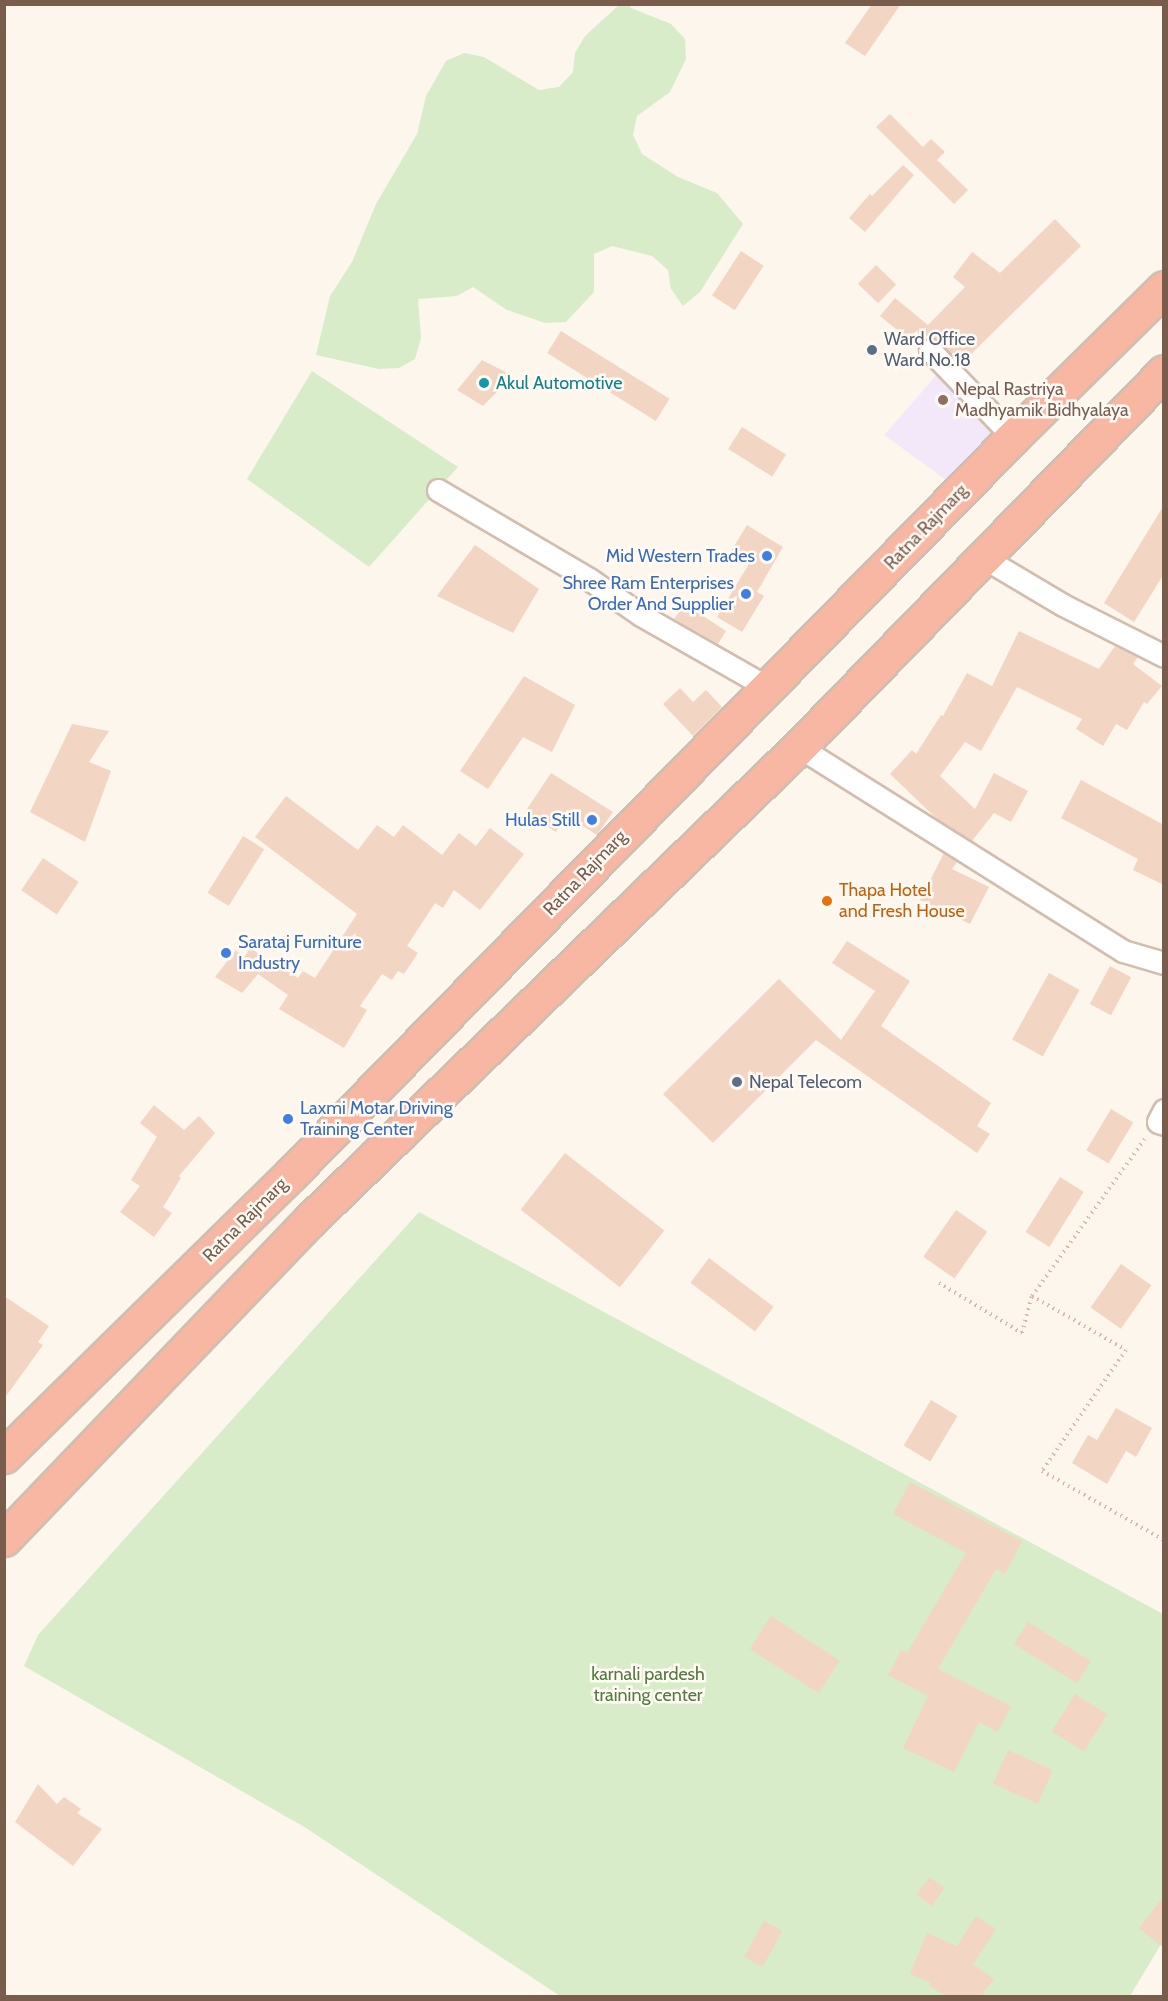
<!DOCTYPE html>
<style>
body{margin:0}
#map{position:relative;width:1168px;height:2001px;overflow:hidden;background:#fdf6ec;font-family:Cabin,sans-serif}
div>[style]{position:absolute}
[style*='--x']{left:calc(var(--x)*1px);top:calc(var(--y)*1px);width:calc(var(--w)*1px);rotate:calc(var(--a)*1deg)}
.education>*{inset:0;background:#f3e8fa}
.green>*{inset:0;background:#d8ecc9}
.building>*{inset:0;background:#f3d5c3;transform-origin:0 0}
.path>*{height:4px;margin-top:-2px;transform-origin:0;background:repeating-linear-gradient(90deg,#d9b8a5 0 1.5px,transparent 0 6px)}
.roads{filter:drop-shadow(2px 0 #d1beb0) drop-shadow(-2px 0 #d1beb0) drop-shadow(0 2px #d1beb0) drop-shadow(0 -2px #d1beb0)}
.street>*{height:21px;margin:-10.5px;padding:0 10.5px;transform-origin:10.5px;border-radius:10.5px;background:#fff}
.highway>*{height:33px;margin:-16.5px;padding:0 16.5px;transform-origin:16.5px;border-radius:16.5px;background:#f7b7a3}
.dots>*{width:16px;height:16px;translate:-50% -50%;box-sizing:border-box;border:3px solid #fffaf3;border-radius:50%}
span{translate:-50% -50%;white-space:nowrap;text-align:center;line-height:1.15;-webkit-text-stroke:5px #fffaf3;paint-order:stroke}
.service-label{font-size:18px;color:#4e5e75}
.left{translate:0 -50%;text-align:left}
.culture-label{font-size:18px;color:#0d838f}
.education-label{font-size:18px;color:#785e54}
.street-label{font-size:18px;color:#7a5c4d}
.shop-label{font-size:18px;color:#366cbe}
.right{translate:-100% -50%;text-align:right}
.food-label{font-size:18px;color:#c56008}
.park-label{font-size:18px;color:#537a41}
.frame{position:absolute;inset:0;border:6px solid #7a5c4d;pointer-events:none}
</style>
<div id="map">
<div class="education">
<div style="clip-path:polygon(941px 370px,1001px 430px,946px 480px,884px 435px)"></div>
</div>
<div class="green">
<div style="clip-path:polygon(619px 5px,630px 5px,631px 8px,671px 24px,685px 39px,686px 59px,670px 92px,637px 116px,633px 135px,642px 154px,678px 177px,717px 193px,743px 224px,700px 292px,683px 306px,671px 289px,668px 270px,652px 256px,612px 246px,594px 254px,594px 292px,566px 322px,545px 323px,507px 310px,473px 287px,457px 296px,418px 299px,421px 338px,415px 359px,399px 368px,379px 369px,316px 355px,330px 296px,352px 262px,376px 204px,417px 134px,426px 96px,446px 61px,464px 53px,484px 57px,539px 90px,559px 87px,573px 72px,575px 53px,585px 36px)"></div>
<div style="clip-path:polygon(312px 371px,458px 467px,369px 567px,247px 479px)"></div>
<div style="clip-path:polygon(419px 1212px,1163px 1614px,1163px 1941px,1130px 1996px,560px 1996px,306px 1828px,24px 1666px,38px 1635px)"></div>
</div>
<div class="building">
<div style="clip-path:polygon(872px 4px,901px 4px,865px 56px,845px 43px)"></div>
<div style="clip-path:polygon(890px 114px,923px 147px,931px 139px,945px 152px,937px 160px,968px 190px,954px 204px,876px 127px)"></div>
<div style="clip-path:polygon(903px 165px,914px 175px,865px 232px,849px 218px,870px 194px,872px 196px)"></div>
<div style="clip-path:polygon(1055px 219px,1081px 246px,961px 364px,934px 338px,926px 336px,918px 347px,880px 316px,895px 298px,928px 325px,965px 287px,953px 277px,972px 252px,1000px 273px)"></div>
<div style="left:741px;top:251px;width:27px;height:53px;rotate:33deg"></div>
<div style="left:876px;top:265px;width:28px;height:26px;rotate:44deg"></div>
<div style="left:561px;top:331px;width:128px;height:26px;rotate:32deg"></div>
<div style="clip-path:polygon(482px 360px,513px 376px,483px 406px,457px 390px)"></div>
<div style="left:742px;top:427px;width:52px;height:26px;rotate:32deg"></div>
<div style="clip-path:polygon(1164px 505px,1164px 574px,1134px 622px,1104px 603px)"></div>
<div style="clip-path:polygon(747px 525px,783px 547px,757px 592px,764px 596px,742px 632px,717px 617px,749px 564px,730px 553px)"></div>
<div style="clip-path:polygon(475px 545px,539px 589px,513px 633px,437px 596px)"></div>
<div style="clip-path:polygon(685px 604px,726px 631px,718px 644px,674px 619px)"></div>
<div style="clip-path:polygon(1019px 631px,1099px 669px,1115px 646px,1138px 657px,1133px 664px,1162px 686px,1147px 704px,1144px 702px,1127px 730px,1116px 724px,1103px 746px,1076px 729px,1082px 719px,1017px 687px,981px 751px,965px 742px,940px 776px,975px 809px,994px 773px,1028px 791px,1011px 822px,994px 813px,972px 841px,938px 820px,890px 774px,912px 750px,916px 754px,941px 715px,943px 716px,967px 673px,992px 686px)"></div>
<div style="clip-path:polygon(524px 676px,575px 705px,552px 752px,523px 737px,488px 789px,460px 771px)"></div>
<div style="clip-path:polygon(680px 688px,693px 702px,706px 690px,722px 707px,693px 736px,663px 704px)"></div>
<div style="clip-path:polygon(72px 724px,109px 731px,89px 762px,111px 771px,85px 842px,30px 812px)"></div>
<div style="clip-path:polygon(551px 773px,613px 812px,597px 835px,566px 815px,556px 832px,525px 812px)"></div>
<div style="clip-path:polygon(1081px 780px,1164px 825px,1164px 885px,1133px 870px,1138px 859px,1061px 818px)"></div>
<div style="clip-path:polygon(286px 796px,358px 850px,377px 825px,394px 837px,403px 825px,442px 855px,459px 833px,476px 846px,490px 828px,524px 854px,480px 910px,454px 890px,443px 908px,435px 903px,407px 946px,418px 953px,404px 974px,398px 971px,392px 980px,382px 974px,360px 1006px,367px 1010px,344px 1048px,279px 1009px,288px 995px,258px 974px,242px 993px,215px 977px,236px 950px,244px 958px,250px 948px,298px 978px,303px 971px,315px 978px,357px 914px,255px 837px)"></div>
<div style="left:243px;top:836px;width:25px;height:67px;rotate:32deg"></div>
<div style="clip-path:polygon(944px 853px,957px 862px,952px 869px,989px 887px,970px 924px,920px 900px)"></div>
<div style="left:43px;top:858px;width:43px;height:39px;rotate:34deg"></div>
<div style="clip-path:polygon(847px 941px,910px 981px,881px 1026px,991px 1103px,977px 1126px,990px 1134px,977px 1153px,816px 1040px,713px 1143px,663px 1094px,779px 979px,841px 1040px,875px 991px,832px 963px)"></div>
<div style="left:1110px;top:966px;width:24px;height:43px;rotate:28deg"></div>
<div style="left:1049px;top:973px;width:35px;height:76px;rotate:29deg"></div>
<div style="clip-path:polygon(154px 1105px,184px 1130px,199px 1116px,215px 1133px,179px 1176px,181px 1178px,163px 1207px,172px 1213px,154px 1237px,120px 1212px,140px 1186px,131px 1180px,157px 1137px,140px 1123px)"></div>
<div style="left:1111px;top:1109px;width:26px;height:48px;rotate:31deg"></div>
<div style="left:565px;top:1153px;width:126px;height:72px;rotate:38deg"></div>
<div style="left:1060px;top:1177px;width:28px;height:65px;rotate:32deg"></div>
<div style="left:956px;top:1210px;width:38px;height:57px;rotate:35deg"></div>
<div style="left:709px;top:1258px;width:81px;height:31px;rotate:37deg"></div>
<div style="left:1121px;top:1264px;width:37px;height:53px;rotate:35deg"></div>
<div style="clip-path:polygon(4px 1296px,49px 1326px,38px 1342px,43px 1345px,4px 1399px)"></div>
<div style="left:931px;top:1400px;width:31px;height:53px;rotate:31deg"></div>
<div style="clip-path:polygon(1116px 1408px,1152px 1428px,1136px 1457px,1126px 1451px,1107px 1484px,1072px 1463px,1088px 1435px,1097px 1440px)"></div>
<div style="clip-path:polygon(910px 1482px,1022px 1541px,1005px 1574px,996px 1569px,938px 1669px,1011px 1706px,998px 1732px,979px 1722px,954px 1772px,903px 1748px,928px 1696px,888px 1675px,901px 1650px,907px 1653px,966px 1553px,893px 1514px)"></div>
<div style="left:771px;top:1616px;width:82px;height:39px;rotate:33deg"></div>
<div style="left:1028px;top:1622px;width:74px;height:26px;rotate:32deg"></div>
<div style="left:1075px;top:1694px;width:38px;height:44px;rotate:32deg"></div>
<div style="left:1008px;top:1750px;width:49px;height:37px;rotate:24deg"></div>
<div style="clip-path:polygon(38px 1784px,57px 1804px,64px 1797px,81px 1809px,77px 1813px,102px 1829px,73px 1866px,15px 1822px)"></div>
<div style="left:929px;top:1877px;width:19px;height:22px;rotate:35deg"></div>
<div style="clip-path:polygon(1164px 1896px,1164px 1948px,1139px 1928px)"></div>
<div style="clip-path:polygon(976px 1916px,996px 1929px,973px 1964px,994px 1979px,981px 1996px,946px 1996px,929px 1986px,931px 1983px,910px 1974px,927px 1933px,957px 1946px)"></div>
<div style="left:764px;top:1921px;width:21px;height:41px;rotate:29deg"></div>
</div>
<div class="path">
<div style="--x:939;--y:1283;--w:97;--a:31.1"></div>
<div style="--x:1022;--y:1333;--w:38;--a:-75"></div>
<div style="--x:1032;--y:1296;--w:193;--a:-54.3"></div>
<div style="--x:1032;--y:1296;--w:108;--a:29.9"></div>
<div style="--x:1126;--y:1350;--w:147;--a:124.8"></div>
<div style="--x:1042;--y:1471;--w:140;--a:29.5"></div>
</div>
<div class="roads">
<div class="street">
<div style="--x:930;--y:350;--w:120;--a:46.3"></div>
<div style="--x:438;--y:490;--w:175;--a:30.5"></div>
<div style="--x:589;--y:579;--w:63;--a:34.7"></div>
<div style="--x:641;--y:615;--w:147;--a:29.7"></div>
<div style="--x:984;--y:558;--w:92;--a:30.7"></div>
<div style="--x:1063;--y:605;--w:113;--a:26.8"></div>
<div style="--x:799;--y:747;--w:383;--a:32.2"></div>
<div style="--x:1123;--y:951;--w:43;--a:16.3"></div>
<div style="--x:1164;--y:1110;--w:13;--a:117"></div>
<div style="--x:1158;--y:1122;--w:6;--a:18"></div>
</div>
<div class="highway">
<div style="--x:4;--y:1456;--w:402;--a:-44.5"></div>
<div style="--x:291;--y:1174;--w:1032;--a:-45.59"></div>
<div style="--x:1013;--y:437;--w:212;--a:-44.6"></div>
<div style="--x:4;--y:1539;--w:442;--a:-46.2"></div>
<div style="--x:310;--y:1220;--w:680;--a:-44.05"></div>
<div style="--x:799;--y:747;--w:523;--a:-45.77"></div>
</div>
</div>
<div class="dots">
<div style="left:872px;top:350px;background:#5c6f8a"></div>
<div style="left:484px;top:383px;background:#0f9aa8"></div>
<div style="left:943px;top:400px;background:#8d6e63"></div>
<div style="left:767px;top:556px;background:#3f7fe0"></div>
<div style="left:746px;top:594px;background:#3f7fe0"></div>
<div style="left:592px;top:820px;background:#3f7fe0"></div>
<div style="left:827px;top:901px;background:#e8710a"></div>
<div style="left:226px;top:953px;background:#3f7fe0"></div>
<div style="left:737px;top:1082px;background:#5c6f8a"></div>
<div style="left:288px;top:1119px;background:#3f7fe0"></div>
</div>
<div class="service-label">
<span class="left" style="left:884px;top:350px">Ward Office<br>Ward No.18</span>
<span class="left" style="left:749px;top:1082px">Nepal Telecom</span>
</div>
<div class="culture-label">
<span class="left" style="left:496px;top:383px">Akul Automotive</span>
</div>
<div class="education-label">
<span class="left" style="left:955px;top:400px">Nepal Rastriya<br>Madhyamik Bidhyalaya</span>
</div>
<div class="street-label">
<span style="left:926px;top:527px;rotate:-46deg">Ratna Rajmarg</span>
<span style="left:585px;top:873px;rotate:-46deg">Ratna Rajmarg</span>
<span style="left:245px;top:1220px;rotate:-45deg">Ratna Rajmarg</span>
</div>
<div class="shop-label">
<span class="right" style="left:755px;top:556px">Mid Western Trades</span>
<span class="right" style="left:734px;top:594px">Shree Ram Enterprises<br>Order And Supplier</span>
<span class="right" style="left:580px;top:820px">Hulas Still</span>
<span class="left" style="left:238px;top:953px">Sarataj Furniture<br>Industry</span>
<span class="left" style="left:300px;top:1119px">Laxmi Motar Driving<br>Training Center</span>
</div>
<div class="food-label">
<span class="left" style="left:839px;top:901px">Thapa Hotel<br>and Fresh House</span>
</div>
<div class="park-label">
<span style="left:648px;top:1685px">karnali pardesh<br>training center</span>
</div>
<div class="frame"></div>
</div>
